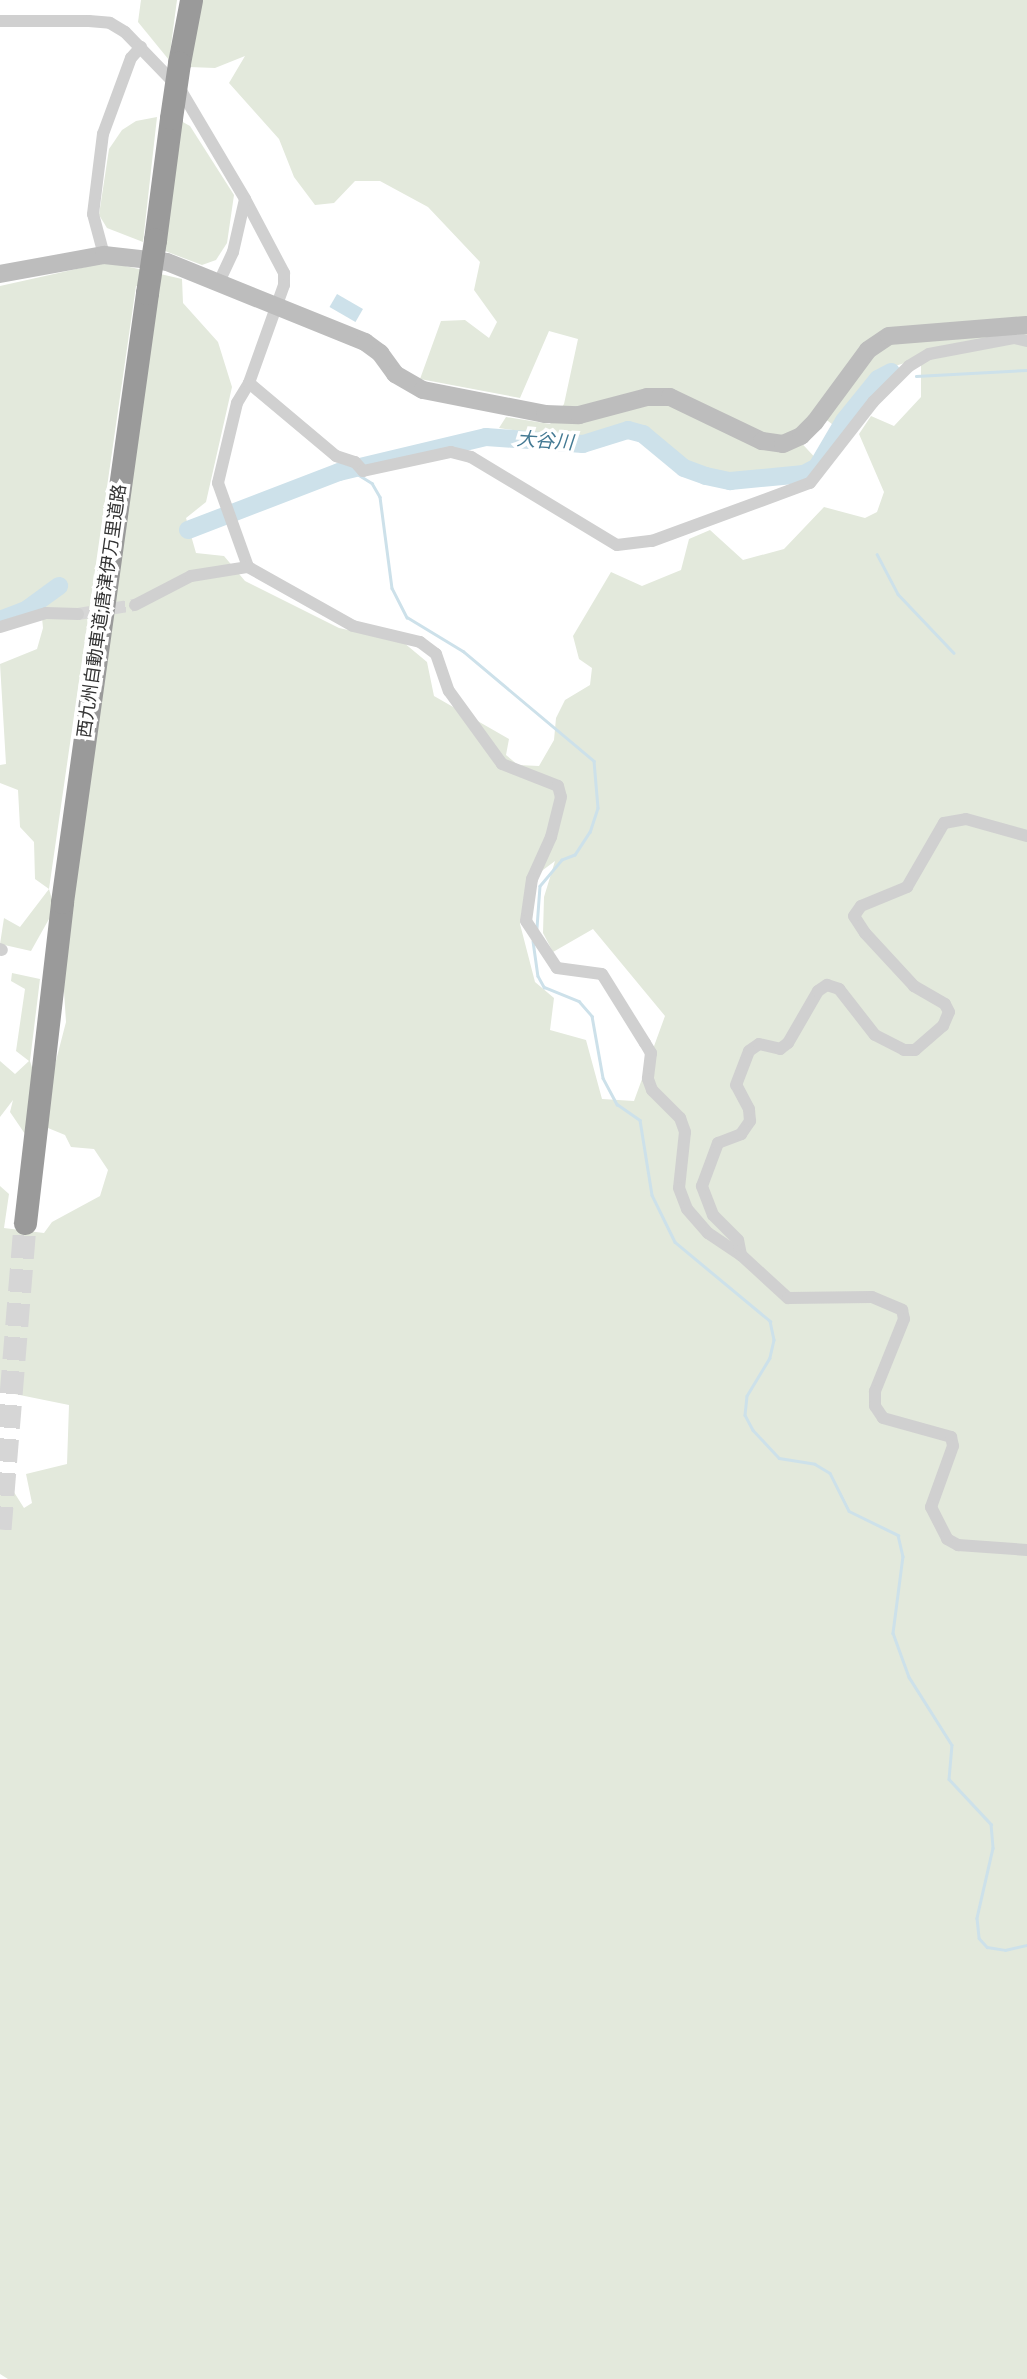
<!DOCTYPE html>
<meta charset="utf-8">
<style>
body{margin:0}
#map{position:relative;width:1027px;height:2379px;overflow:hidden;background:#fff;font-family:Roboto,"Noto Sans JP",sans-serif}
div>[style]{position:absolute}
[style*='--x']{left:calc(var(--x)*1px);top:calc(var(--y)*1px);width:calc(var(--w)*1px);rotate:calc(var(--a)*1deg)}
.green>*{inset:0;background:#e3e9dc}
.water>*{inset:0;background:#cde1ea;transform-origin:0 0}
.stream>*{height:2.5px;margin:-1.25px;padding:0 1.25px;transform-origin:1.25px;border-radius:1.25px;background:#cde1ea}
.river>*{height:18px;margin:-9px;padding:0 9px;transform-origin:9px;border-radius:9px;background:#cde1ea}
.street-tunnel>*{height:12px;margin-top:-6px;transform-origin:0;background:repeating-linear-gradient(90deg,#d6d6d6 0 12px,transparent 0 18px)}
.highway-tunnel>*{height:23px;margin-top:-11.5px;transform-origin:0;background:repeating-linear-gradient(90deg,#d6d6d6 0 23px,transparent 0 34px)}
.street>*{height:12px;margin:-6px;padding:0 6px;transform-origin:6px;border-radius:6px;background:#d0d0d0}
.secondary>*{height:18px;margin:-9px;padding:0 9px;transform-origin:9px;border-radius:9px;background:#bdbdbd}
.highway>*{height:23px;margin:-11.5px;padding:0 11.5px;transform-origin:11.5px;border-radius:11.5px;background:#9a9a9a}
.highway-bridge>*{height:23px;margin:-11.5px;padding:0 11.5px;transform-origin:11.5px;border-radius:11.5px;background:#9a9a9a}
span{translate:-50% -50%;white-space:nowrap;text-align:center;line-height:1.15;-webkit-text-stroke:7px #fff;paint-order:stroke}
.street-label{font-size:18px;color:#333}
.water-label{font-size:19px;color:#437993;font-style:italic}
</style>
<div id="map">
<div class="green">
<div style="clip-path:polygon(141px 0,177px 0,169px 60px,138px 22px)"></div>
<div style="clip-path:polygon(evenodd,202px 0,1027px 0,1027px 2379px,8px 2379px,0 2374px,0 1478px,5px 1478px,24px 1508px,32px 1503px,26px 1474px,67px 1464px,69px 1405px,0 1391px,0 1186px,9px 1194px,4px 1228px,44px 1233px,52px 1222px,100px 1196px,108px 1170px,94px 1149px,71px 1147px,65px 1135px,48px 1128px,43px 1135px,25px 1134px,10px 1112px,13px 1100px,0 1117px,0 1061px,15px 1074px,29px 1061px,16px 1051px,25px 989px,11px 981px,12px 973px,40px 979px,30px 1061px,34px 1074px,52px 1076px,66px 1022px,63px 976px,49px 919px,31px 951px,0 944px,4px 918px,20px 927px,49px 889px,35px 879px,34px 842px,20px 827px,18px 790px,0 783px,0 765px,6px 764px,0 664px,37px 649px,43px 628px,40px 597px,0 613px,0 286px,108px 262px,182px 279px,183px 303px,218px 342px,232px 387px,206px 502px,186px 518px,196px 553px,224px 556px,245px 581px,339px 628px,403px 642px,427px 662px,434px 696px,509px 739px,506px 755px,518px 765px,539px 766px,554px 740px,556px 718px,565px 700px,590px 685px,592px 668px,579px 659px,573px 636px,611px 572px,642px 586px,681px 570px,689px 539px,710px 530px,743px 560px,784px 549px,824px 507px,865px 518px,877px 512px,884px 492px,859px 434px,871px 416px,894px 426px,921px 397px,921px 358px,895px 366px,841px 431px,815px 411px,793px 434px,822px 465px,809px 480px,729px 476px,685px 465px,645px 431px,629px 426px,586px 441px,499px 428px,506px 417px,550px 424px,564px 404px,578px 339px,549px 331px,520px 398px,420px 379px,441px 321px,465px 320px,489px 338px,497px 322px,474px 290px,480px 262px,428px 207px,380px 181px,355px 181px,334px 203px,315px 205px,294px 177px,279px 139px,229px 83px,245px 56px,215px 68px,189px 67px,202px 0,136px 286px,158px 291px,73px 904px,53px 903px,49px 889px,136px 286px,202px 0,555px 861px,544px 897px,543px 933px,553px 952px,593px 929px,665px 1016px,634px 1101px,602px 1099px,586px 1040px,550px 1030px,554px 998px,535px 982px,520px 924px,527px 882px,555px 861px)"></div>
<div style="clip-path:polygon(157px 117px,143px 242px,107px 228px,99px 215px,109px 149px,122px 130px,136px 121px)"></div>
<div style="clip-path:polygon(181px 121px,190px 126px,234px 195px,227px 243px,216px 260px,202px 265px,165px 251px)"></div>
</div>
<div class="water">
<div style="left:337px;top:294px;width:30px;height:15px;rotate:30deg"></div>
</div>
<div class="stream">
<div style="--x:916;--y:376;--w:111;--a:-3.1"></div>
<div style="--x:351;--y:470;--w:25;--a:32"></div>
<div style="--x:372;--y:483;--w:16;--a:60"></div>
<div style="--x:380;--y:497;--w:92;--a:82.5"></div>
<div style="--x:392;--y:588;--w:33;--a:63"></div>
<div style="--x:407;--y:617;--w:66;--a:31.3"></div>
<div style="--x:463;--y:651;--w:171;--a:40"></div>
<div style="--x:594;--y:761;--w:47;--a:85.1"></div>
<div style="--x:598;--y:808;--w:25;--a:108"></div>
<div style="--x:590;--y:832;--w:27;--a:123"></div>
<div style="--x:575;--y:855;--w:14;--a:159"></div>
<div style="--x:562;--y:860;--w:34;--a:130"></div>
<div style="--x:540;--y:886;--w:42;--a:94.1"></div>
<div style="--x:877;--y:554;--w:45;--a:62.3"></div>
<div style="--x:898;--y:594;--w:81;--a:46.5"></div>
<div style="--x:533;--y:941;--w:35;--a:82"></div>
<div style="--x:538;--y:976;--w:13;--a:61"></div>
<div style="--x:544;--y:987;--w:38;--a:22"></div>
<div style="--x:579;--y:1001;--w:20;--a:49"></div>
<div style="--x:592;--y:1016;--w:63;--a:79.9"></div>
<div style="--x:603;--y:1078;--w:30;--a:62"></div>
<div style="--x:617;--y:1104;--w:28;--a:35"></div>
<div style="--x:640;--y:1120;--w:76;--a:80.9"></div>
<div style="--x:652;--y:1195;--w:52;--a:63.9"></div>
<div style="--x:675;--y:1242;--w:124;--a:39.7"></div>
<div style="--x:770;--y:1321;--w:19;--a:78"></div>
<div style="--x:774;--y:1340;--w:18;--a:103"></div>
<div style="--x:770;--y:1358;--w:44;--a:121.2"></div>
<div style="--x:747;--y:1396;--w:19;--a:96"></div>
<div style="--x:745;--y:1415;--w:17;--a:62"></div>
<div style="--x:753;--y:1430;--w:38;--a:47"></div>
<div style="--x:779;--y:1458;--w:36;--a:9"></div>
<div style="--x:815;--y:1464;--w:17;--a:31"></div>
<div style="--x:830;--y:1473;--w:42;--a:63.4"></div>
<div style="--x:849;--y:1511;--w:55;--a:26.1"></div>
<div style="--x:898;--y:1535;--w:22;--a:77"></div>
<div style="--x:903;--y:1556;--w:78;--a:97.4"></div>
<div style="--x:893;--y:1633;--w:47;--a:70"></div>
<div style="--x:909;--y:1677;--w:80;--a:57.7"></div>
<div style="--x:952;--y:1745;--w:34;--a:95"></div>
<div style="--x:949;--y:1779;--w:62;--a:47"></div>
<div style="--x:991;--y:1824;--w:24;--a:85"></div>
<div style="--x:993;--y:1848;--w:72;--a:102.9"></div>
<div style="--x:977;--y:1918;--w:20;--a:84"></div>
<div style="--x:979;--y:1938;--w:12;--a:48"></div>
<div style="--x:987;--y:1947;--w:18;--a:9"></div>
<div style="--x:1005;--y:1950;--w:23;--a:-13"></div>
</div>
<div class="river">
<div style="--x:188;--y:530;--w:162;--a:-21"></div>
<div style="--x:339;--y:472;--w:151;--a:-13.4"></div>
<div style="--x:486;--y:437;--w:97;--a:4.1"></div>
<div style="--x:583;--y:444;--w:47;--a:-17.3"></div>
<div style="--x:628;--y:430;--w:16;--a:15"></div>
<div style="--x:643;--y:434;--w:53;--a:39.7"></div>
<div style="--x:684;--y:468;--w:23;--a:20"></div>
<div style="--x:706;--y:476;--w:25;--a:12"></div>
<div style="--x:730;--y:481;--w:74;--a:-5.4"></div>
<div style="--x:804;--y:474;--w:15;--a:-28"></div>
<div style="--x:817;--y:467;--w:53;--a:-59.6"></div>
<div style="--x:844;--y:421;--w:54;--a:-51"></div>
<div style="--x:878;--y:379;--w:15;--a:-28"></div>
<div style="--x:0;--y:620;--w:28;--a:-21"></div>
<div style="--x:26;--y:610;--w:41;--a:-36"></div>
</div>
<div class="street-tunnel">
<div style="--x:78;--y:614;--w:58;--a:-9"></div>
</div>
<div class="highway-tunnel">
<div style="--x:0;--y:1529;--w:307;--a:-85.3"></div>
</div>
<div class="street">
<div style="--x:0;--y:21;--w:89;--a:0"></div>
<div style="--x:89;--y:21;--w:21;--a:5"></div>
<div style="--x:110;--y:23;--w:17;--a:31"></div>
<div style="--x:125;--y:32;--w:79;--a:46"></div>
<div style="--x:180;--y:89;--w:128;--a:59.4"></div>
<div style="--x:245;--y:199;--w:84;--a:62.2"></div>
<div style="--x:284;--y:273;--w:12;--a:90"></div>
<div style="--x:284;--y:285;--w:104;--a:109.7"></div>
<div style="--x:249;--y:383;--w:23;--a:121"></div>
<div style="--x:237;--y:403;--w:82;--a:103.4"></div>
<div style="--x:218;--y:483;--w:89;--a:70.3"></div>
<div style="--x:248;--y:567;--w:120;--a:29.3"></div>
<div style="--x:353;--y:626;--w:69;--a:13.4"></div>
<div style="--x:420;--y:642;--w:20;--a:37"></div>
<div style="--x:436;--y:654;--w:39;--a:71"></div>
<div style="--x:449;--y:691;--w:90;--a:54"></div>
<div style="--x:502;--y:764;--w:60;--a:21.4"></div>
<div style="--x:558;--y:786;--w:11;--a:75"></div>
<div style="--x:561;--y:797;--w:41;--a:104"></div>
<div style="--x:551;--y:837;--w:46;--a:114.3"></div>
<div style="--x:532;--y:879;--w:42;--a:98.1"></div>
<div style="--x:526;--y:921;--w:56;--a:56.6"></div>
<div style="--x:557;--y:968;--w:45;--a:7.6"></div>
<div style="--x:602;--y:974;--w:81;--a:58.1"></div>
<div style="--x:645;--y:1043;--w:12;--a:59"></div>
<div style="--x:651;--y:1053;--w:26;--a:97"></div>
<div style="--x:648;--y:1079;--w:12;--a:70"></div>
<div style="--x:652;--y:1090;--w:40;--a:45"></div>
<div style="--x:680;--y:1118;--w:15;--a:70"></div>
<div style="--x:685;--y:1132;--w:56;--a:96.1"></div>
<div style="--x:679;--y:1188;--w:22;--a:69"></div>
<div style="--x:687;--y:1209;--w:32;--a:49"></div>
<div style="--x:708;--y:1233;--w:40;--a:34"></div>
<div style="--x:741;--y:1255;--w:15;--a:-101"></div>
<div style="--x:738;--y:1240;--w:35;--a:-135"></div>
<div style="--x:713;--y:1215;--w:31;--a:-111"></div>
<div style="--x:702;--y:1186;--w:46;--a:-69.6"></div>
<div style="--x:718;--y:1143;--w:25;--a:-21"></div>
<div style="--x:741;--y:1134;--w:16;--a:-55"></div>
<div style="--x:750;--y:1121;--w:12;--a:-95"></div>
<div style="--x:749;--y:1109;--w:27;--a:-118"></div>
<div style="--x:736;--y:1085;--w:36;--a:-69"></div>
<div style="--x:749;--y:1051;--w:12;--a:-35"></div>
<div style="--x:759;--y:1044;--w:22;--a:13"></div>
<div style="--x:780;--y:1049;--w:10;--a:-37"></div>
<div style="--x:788;--y:1043;--w:60;--a:-60"></div>
<div style="--x:818;--y:991;--w:11;--a:-34"></div>
<div style="--x:827;--y:985;--w:13;--a:18"></div>
<div style="--x:839;--y:989;--w:58;--a:52"></div>
<div style="--x:875;--y:1035;--w:33;--a:27"></div>
<div style="--x:904;--y:1050;--w:11;--a:0"></div>
<div style="--x:915;--y:1050;--w:37;--a:-41"></div>
<div style="--x:943;--y:1026;--w:15;--a:-67"></div>
<div style="--x:949;--y:1012;--w:9;--a:-117"></div>
<div style="--x:945;--y:1004;--w:36;--a:-150"></div>
<div style="--x:914;--y:986;--w:72;--a:-132.8"></div>
<div style="--x:865;--y:933;--w:20;--a:-123"></div>
<div style="--x:854;--y:916;--w:12;--a:-55"></div>
<div style="--x:861;--y:906;--w:50;--a:-22.4"></div>
<div style="--x:907;--y:887;--w:74;--a:-60"></div>
<div style="--x:944;--y:823;--w:22;--a:-10"></div>
<div style="--x:966;--y:819;--w:63;--a:15.6"></div>
<div style="--x:104;--y:255;--w:42;--a:-105"></div>
<div style="--x:93;--y:214;--w:81;--a:-82.9"></div>
<div style="--x:103;--y:134;--w:81;--a:-69.8"></div>
<div style="--x:131;--y:58;--w:15;--a:-48"></div>
<div style="--x:219;--y:282;--w:33;--a:-65"></div>
<div style="--x:233;--y:252;--w:54;--a:-77.2"></div>
<div style="--x:249;--y:383;--w:114;--a:40"></div>
<div style="--x:336;--y:456;--w:20;--a:18"></div>
<div style="--x:355;--y:462;--w:12;--a:48"></div>
<div style="--x:363;--y:471;--w:90;--a:-12.2"></div>
<div style="--x:451;--y:452;--w:21;--a:14"></div>
<div style="--x:471;--y:457;--w:170;--a:31.1"></div>
<div style="--x:617;--y:545;--w:35;--a:-7"></div>
<div style="--x:652;--y:541;--w:168;--a:-20.2"></div>
<div style="--x:810;--y:483;--w:103;--a:-52.1"></div>
<div style="--x:873;--y:402;--w:51;--a:-45"></div>
<div style="--x:909;--y:366;--w:23;--a:-31"></div>
<div style="--x:929;--y:354;--w:86;--a:-10.7"></div>
<div style="--x:1014;--y:338;--w:13;--a:13"></div>
<div style="--x:135;--y:605;--w:63;--a:-27.4"></div>
<div style="--x:191;--y:576;--w:58;--a:-9"></div>
<div style="--x:0;--y:627;--w:48;--a:-16.9"></div>
<div style="--x:46;--y:613;--w:32;--a:2"></div>
<div style="--x:0;--y:949;--w:2;--a:27"></div>
<div style="--x:741;--y:1255;--w:64;--a:42.5"></div>
<div style="--x:788;--y:1298;--w:84;--a:-0.7"></div>
<div style="--x:872;--y:1297;--w:33;--a:23"></div>
<div style="--x:902;--y:1310;--w:9;--a:77"></div>
<div style="--x:904;--y:1319;--w:78;--a:111.9"></div>
<div style="--x:875;--y:1391;--w:15;--a:90"></div>
<div style="--x:875;--y:1406;--w:14;--a:56"></div>
<div style="--x:883;--y:1418;--w:71;--a:15.6"></div>
<div style="--x:951;--y:1437;--w:9;--a:77"></div>
<div style="--x:953;--y:1446;--w:65;--a:109.8"></div>
<div style="--x:931;--y:1507;--w:36;--a:63"></div>
<div style="--x:947;--y:1539;--w:13;--a:29"></div>
<div style="--x:958;--y:1545;--w:69;--a:4.1"></div>
</div>
<div class="secondary">
<div style="--x:0;--y:274;--w:106;--a:-10.4"></div>
<div style="--x:104;--y:255;--w:63;--a:6.3"></div>
<div style="--x:167;--y:262;--w:214;--a:22"></div>
<div style="--x:365;--y:342;--w:19;--a:36"></div>
<div style="--x:380;--y:353;--w:26;--a:54"></div>
<div style="--x:395;--y:374;--w:32;--a:30"></div>
<div style="--x:423;--y:390;--w:124;--a:11.1"></div>
<div style="--x:545;--y:414;--w:34;--a:2"></div>
<div style="--x:579;--y:415;--w:70;--a:-14.8"></div>
<div style="--x:647;--y:397;--w:23;--a:0"></div>
<div style="--x:670;--y:397;--w:102;--a:25.6"></div>
<div style="--x:762;--y:441;--w:21;--a:8"></div>
<div style="--x:783;--y:444;--w:20;--a:-24"></div>
<div style="--x:801;--y:436;--w:20;--a:-45"></div>
<div style="--x:815;--y:422;--w:89;--a:-53.6"></div>
<div style="--x:868;--y:350;--w:25;--a:-34"></div>
<div style="--x:889;--y:336;--w:138;--a:-4.6"></div>
</div>
<div class="highway">
<div style="--x:179;--y:63;--w:64;--a:-79.2"></div>
<div style="--x:155;--y:240;--w:123;--a:-82.5"></div>
<div style="--x:25;--y:1223;--w:323;--a:-83.4"></div>
<div style="--x:62;--y:902;--w:615;--a:-82.05"></div>
</div>
<div class="highway-bridge">
<div style="--x:171;--y:118;--w:56;--a:-81.7"></div>
<div style="--x:147;--y:293;--w:54;--a:-81.4"></div>
</div>
<div class="street-label">
<span style="left:102px;top:611px;rotate:-82deg">西九州自動車道;唐津伊万里道路</span>
</div>
<div class="water-label">
<span style="left:545px;top:441px;rotate:4deg">大谷川</span>
</div>
</div>
